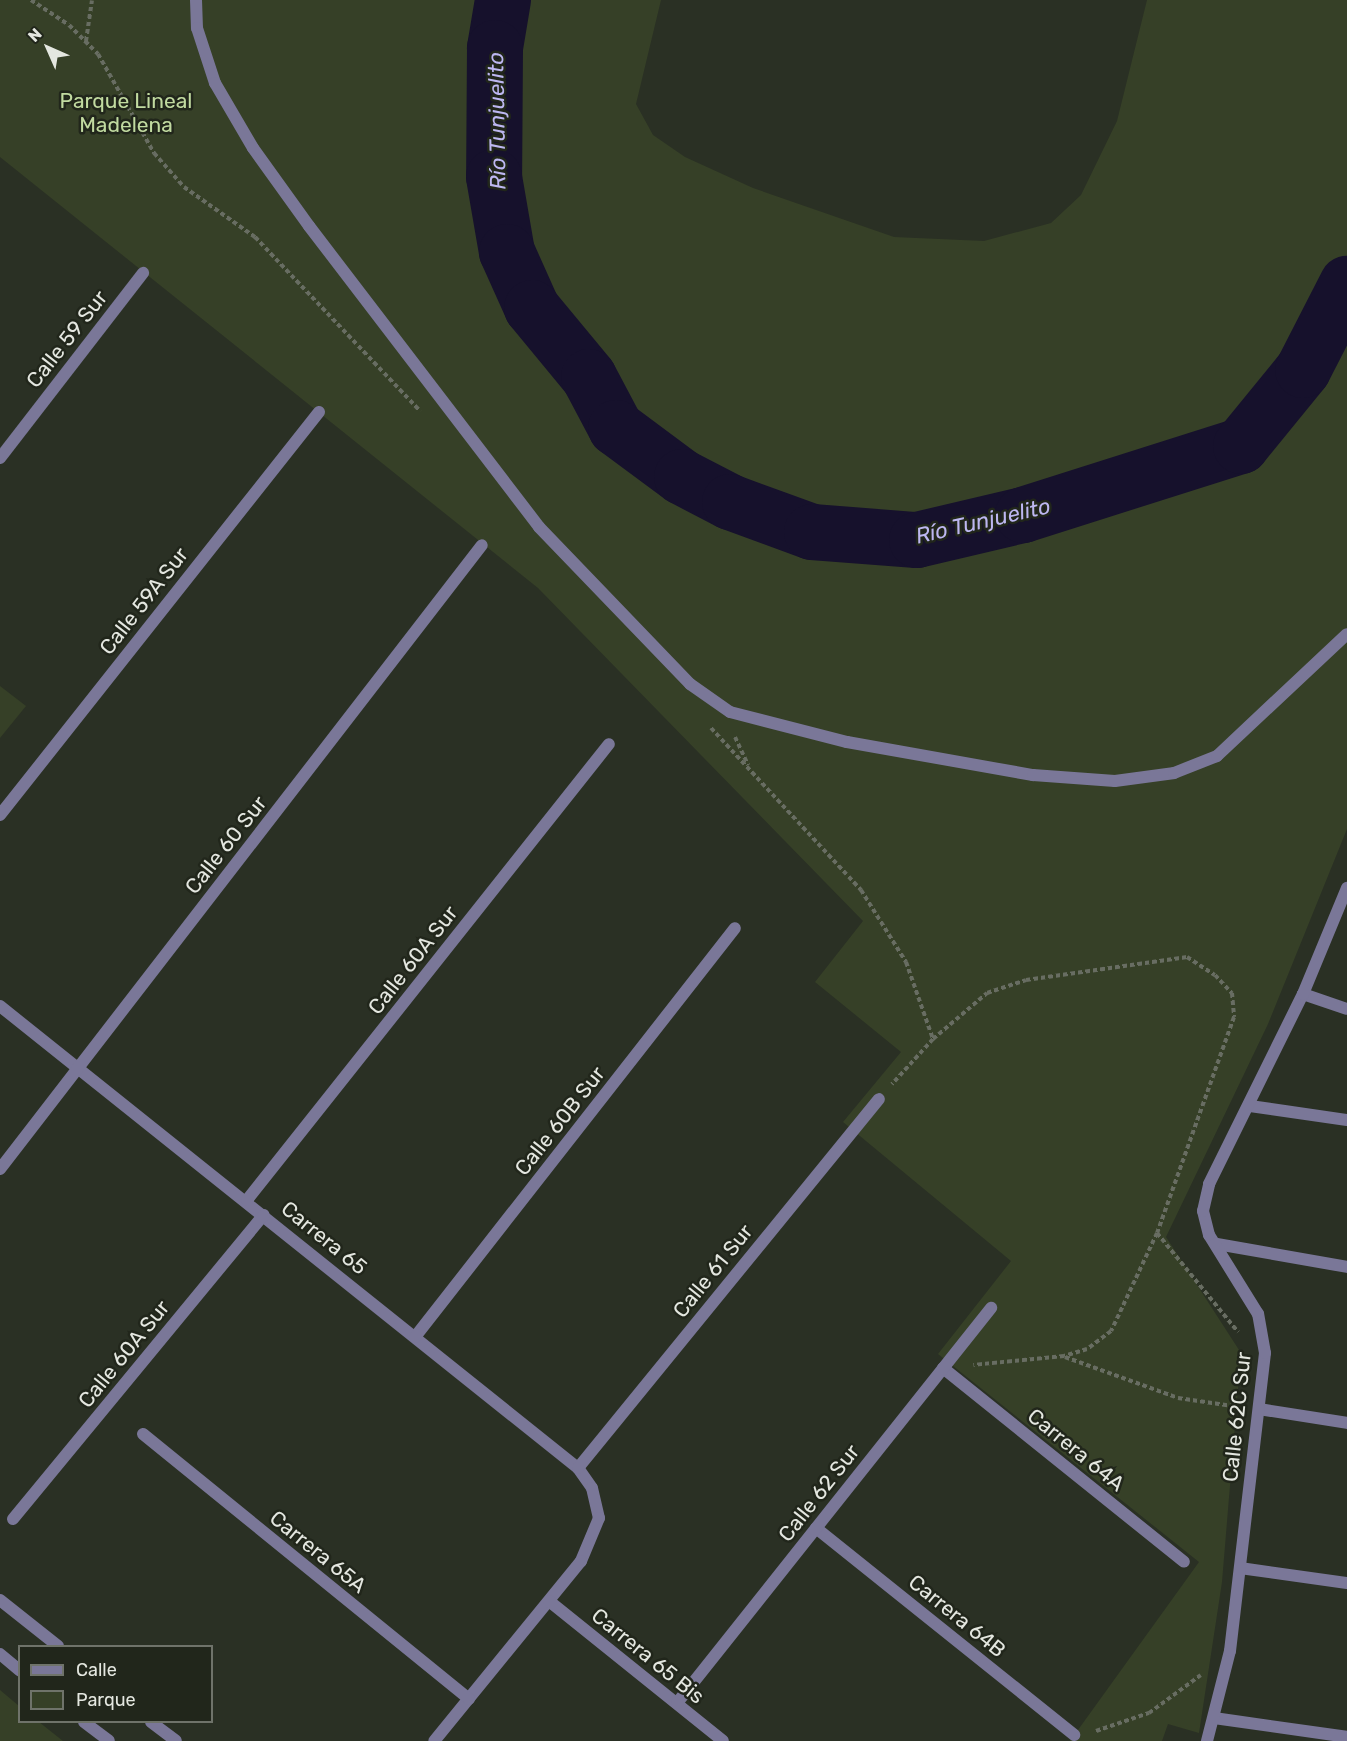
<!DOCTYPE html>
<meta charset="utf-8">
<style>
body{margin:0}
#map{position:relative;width:1347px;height:1741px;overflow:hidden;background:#2a3024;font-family:Rubik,sans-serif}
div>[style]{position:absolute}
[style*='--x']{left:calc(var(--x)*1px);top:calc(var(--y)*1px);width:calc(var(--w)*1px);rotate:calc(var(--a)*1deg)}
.green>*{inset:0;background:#364027}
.river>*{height:56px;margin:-28px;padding:0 28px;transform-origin:28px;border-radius:28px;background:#16112c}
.path>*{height:4px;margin-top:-2px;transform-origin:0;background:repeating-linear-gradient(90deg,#686d62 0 4.5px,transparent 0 7.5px)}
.lane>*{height:12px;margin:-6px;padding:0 6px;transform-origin:6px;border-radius:6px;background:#7a7798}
.street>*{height:12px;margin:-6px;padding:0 6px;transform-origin:6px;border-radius:6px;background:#7a7798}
span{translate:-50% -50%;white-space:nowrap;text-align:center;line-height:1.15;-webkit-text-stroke:5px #21261b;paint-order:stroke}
.park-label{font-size:21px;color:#c1daa0}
.street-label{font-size:21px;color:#e4e7e0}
.water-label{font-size:22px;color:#bdb7f1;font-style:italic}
.legend{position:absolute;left:18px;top:1645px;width:195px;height:78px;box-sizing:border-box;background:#21261b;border:2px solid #6f736a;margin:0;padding:8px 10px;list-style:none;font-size:18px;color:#e4e7e0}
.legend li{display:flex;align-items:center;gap:12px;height:30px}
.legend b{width:30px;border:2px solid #6f736a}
.north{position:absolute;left:18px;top:18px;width:60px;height:60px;-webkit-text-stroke:4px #21261b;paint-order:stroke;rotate:315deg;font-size:16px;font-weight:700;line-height:24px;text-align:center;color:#e4e7e0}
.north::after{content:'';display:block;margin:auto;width:21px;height:27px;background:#e4e7e0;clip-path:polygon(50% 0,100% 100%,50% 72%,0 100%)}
</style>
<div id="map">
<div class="green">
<div style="clip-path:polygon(0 0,661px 0,636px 104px,653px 135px,685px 157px,753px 188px,894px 237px,984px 241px,1051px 223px,1081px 195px,1117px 121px,1147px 0,1347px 0,1347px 829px,1268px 1024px,1166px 1237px,1241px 1353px,1222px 1582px,1199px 1733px,1168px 1724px,1162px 1741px,1070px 1741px,1199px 1562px,938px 1354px,1011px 1261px,843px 1122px,901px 1052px,815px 982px,863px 921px,538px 588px,0 157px)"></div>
<div style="clip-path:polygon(0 686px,26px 706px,0 738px)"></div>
<div style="clip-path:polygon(0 1690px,19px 1706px,20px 1722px,39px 1722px,63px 1741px,0 1741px)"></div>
</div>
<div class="river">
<div style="--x:503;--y:0;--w:49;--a:99.5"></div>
<div style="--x:495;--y:48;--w:129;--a:90.4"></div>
<div style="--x:494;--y:177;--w:76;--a:80.2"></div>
<div style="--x:507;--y:252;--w:61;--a:65.9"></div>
<div style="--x:532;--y:308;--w:89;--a:50.4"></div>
<div style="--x:589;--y:377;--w:58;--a:62.1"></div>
<div style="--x:616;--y:428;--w:82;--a:36.6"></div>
<div style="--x:682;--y:477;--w:54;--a:27.5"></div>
<div style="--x:730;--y:502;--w:87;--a:20.1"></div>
<div style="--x:812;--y:532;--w:105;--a:4.4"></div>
<div style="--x:917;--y:540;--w:109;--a:-13.3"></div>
<div style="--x:1023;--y:515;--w:229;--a:-17.6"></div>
<div style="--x:1241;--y:446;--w:98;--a:-50.8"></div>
<div style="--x:1303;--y:370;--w:97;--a:-62.9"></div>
</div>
<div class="path">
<div style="--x:31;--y:0;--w:45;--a:33.3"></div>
<div style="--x:69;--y:25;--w:41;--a:45"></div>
<div style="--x:98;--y:54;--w:114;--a:60.5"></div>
<div style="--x:154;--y:153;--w:45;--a:48.6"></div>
<div style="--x:184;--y:187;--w:87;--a:35.2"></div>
<div style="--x:255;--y:237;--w:240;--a:46.5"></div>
<div style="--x:86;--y:41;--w:41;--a:-81.7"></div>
<div style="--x:711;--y:728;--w:221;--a:47.2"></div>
<div style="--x:861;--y:890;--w:85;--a:58"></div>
<div style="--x:906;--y:962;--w:82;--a:70.7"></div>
<div style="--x:933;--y:1039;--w:61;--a:132.3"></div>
<div style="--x:735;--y:737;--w:31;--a:65"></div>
<div style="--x:933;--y:1039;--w:71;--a:-40.4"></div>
<div style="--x:987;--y:993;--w:41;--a:-18.4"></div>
<div style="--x:1026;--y:980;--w:163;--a:-8.1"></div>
<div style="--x:1187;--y:957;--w:33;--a:33"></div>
<div style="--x:1215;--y:975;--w:25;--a:47"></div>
<div style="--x:1232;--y:993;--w:24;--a:85"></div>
<div style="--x:1234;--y:1017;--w:229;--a:109.6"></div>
<div style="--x:1157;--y:1233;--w:108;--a:115.1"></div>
<div style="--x:1111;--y:1331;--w:30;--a:143"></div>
<div style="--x:1087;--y:1349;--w:24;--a:163"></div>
<div style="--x:1064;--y:1356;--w:91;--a:174.4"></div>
<div style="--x:1157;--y:1233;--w:128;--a:50.7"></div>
<div style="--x:1065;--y:1357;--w:120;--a:19.9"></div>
<div style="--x:1178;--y:1398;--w:62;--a:8.4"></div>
<div style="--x:1096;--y:1731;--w:56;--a:-18.8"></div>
<div style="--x:1149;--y:1713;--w:64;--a:-36.2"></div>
</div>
<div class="lane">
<div style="--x:196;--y:0;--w:28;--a:88"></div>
<div style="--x:197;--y:28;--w:58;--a:71.9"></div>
<div style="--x:215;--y:83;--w:75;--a:59.7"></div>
<div style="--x:253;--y:148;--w:96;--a:54.3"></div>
<div style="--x:309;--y:226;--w:379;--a:52.6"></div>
<div style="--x:539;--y:527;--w:218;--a:46.1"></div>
<div style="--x:690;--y:684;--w:49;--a:35"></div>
<div style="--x:730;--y:712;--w:121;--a:14.4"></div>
<div style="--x:847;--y:742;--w:189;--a:10.1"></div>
<div style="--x:1033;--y:775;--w:82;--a:4.2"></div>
<div style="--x:1115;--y:781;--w:60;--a:-7.7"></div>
<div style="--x:1174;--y:773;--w:46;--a:-21.6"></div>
<div style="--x:1217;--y:756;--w:178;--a:-43.2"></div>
<div style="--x:0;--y:1654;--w:26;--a:40"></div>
<div style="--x:84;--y:1722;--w:31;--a:37"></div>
</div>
<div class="street">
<div style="--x:0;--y:458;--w:234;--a:-52.3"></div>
<div style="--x:0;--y:815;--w:514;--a:-51.64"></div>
<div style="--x:1303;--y:994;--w:46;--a:18.8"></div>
<div style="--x:0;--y:1006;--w:740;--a:38.64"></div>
<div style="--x:578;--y:1468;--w:24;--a:55"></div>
<div style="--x:592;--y:1488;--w:31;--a:77"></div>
<div style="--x:599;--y:1518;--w:47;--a:112.7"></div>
<div style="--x:581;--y:1561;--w:232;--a:129.2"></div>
<div style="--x:1250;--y:1106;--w:98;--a:8.2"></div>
<div style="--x:0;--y:1169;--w:788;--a:-52.32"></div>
<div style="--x:247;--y:1200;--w:582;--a:-51.56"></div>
<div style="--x:1217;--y:1244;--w:132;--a:10"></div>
<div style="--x:415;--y:1337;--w:519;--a:-51.96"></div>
<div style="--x:943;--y:1368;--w:309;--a:38.8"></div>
<div style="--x:1259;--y:1409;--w:89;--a:9"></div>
<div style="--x:143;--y:1434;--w:420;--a:39.1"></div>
<div style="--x:578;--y:1468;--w:476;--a:-50.8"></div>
<div style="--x:13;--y:1519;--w:394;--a:-50.5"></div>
<div style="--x:816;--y:1528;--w:331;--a:38.7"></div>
<div style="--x:1240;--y:1568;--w:108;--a:8"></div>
<div style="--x:0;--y:1600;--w:74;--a:38.4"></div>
<div style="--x:549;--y:1601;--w:223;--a:38.8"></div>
<div style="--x:677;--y:1703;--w:505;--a:-51.52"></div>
<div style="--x:1214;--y:1718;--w:134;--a:8.1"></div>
<div style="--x:151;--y:1722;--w:31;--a:37"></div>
<div style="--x:1207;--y:1741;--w:93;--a:-75.7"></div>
<div style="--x:1230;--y:1651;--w:300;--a:-83.3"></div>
<div style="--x:1265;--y:1353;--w:40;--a:-100"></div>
<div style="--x:1258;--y:1314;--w:93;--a:-121.8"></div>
<div style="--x:1209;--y:1235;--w:25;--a:-104"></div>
<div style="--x:1203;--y:1211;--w:28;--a:-77"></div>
<div style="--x:1209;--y:1184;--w:212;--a:-63.7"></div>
<div style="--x:1303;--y:994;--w:115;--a:-67.5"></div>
</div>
<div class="park-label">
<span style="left:126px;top:113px">Parque Lineal<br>Madelena</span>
</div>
<div class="street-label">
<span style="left:67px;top:339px;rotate:-52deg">Calle 59 Sur</span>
<span style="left:144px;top:601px;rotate:-52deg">Calle 59A Sur</span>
<span style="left:226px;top:845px;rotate:-52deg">Calle 60 Sur</span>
<span style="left:413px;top:960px;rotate:-52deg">Calle 60A Sur</span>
<span style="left:560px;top:1121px;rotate:-52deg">Calle 60B Sur</span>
<span style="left:324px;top:1238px;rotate:39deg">Carrera 65</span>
<span style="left:713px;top:1271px;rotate:-51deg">Calle 61 Sur</span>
<span style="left:124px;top:1354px;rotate:-51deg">Calle 60A Sur</span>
<span style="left:1237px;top:1417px;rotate:-84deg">Calle 62C Sur</span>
<span style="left:1076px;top:1450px;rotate:39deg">Carrera 64A</span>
<span style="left:819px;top:1493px;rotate:-52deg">Calle 62 Sur</span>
<span style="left:318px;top:1552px;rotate:39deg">Carrera 65A</span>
<span style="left:957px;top:1616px;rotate:39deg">Carrera 64B</span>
<span style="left:648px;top:1656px;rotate:39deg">Carrera 65 Bis</span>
</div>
<div class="water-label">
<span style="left:497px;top:121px;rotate:-91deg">Río Tunjuelito</span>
<span style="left:983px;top:521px;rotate:-13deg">Río Tunjuelito</span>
</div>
<ul class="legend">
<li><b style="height:8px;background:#7a7798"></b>Calle</li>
<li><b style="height:16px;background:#364027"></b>Parque</li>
</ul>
<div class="north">N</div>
</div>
